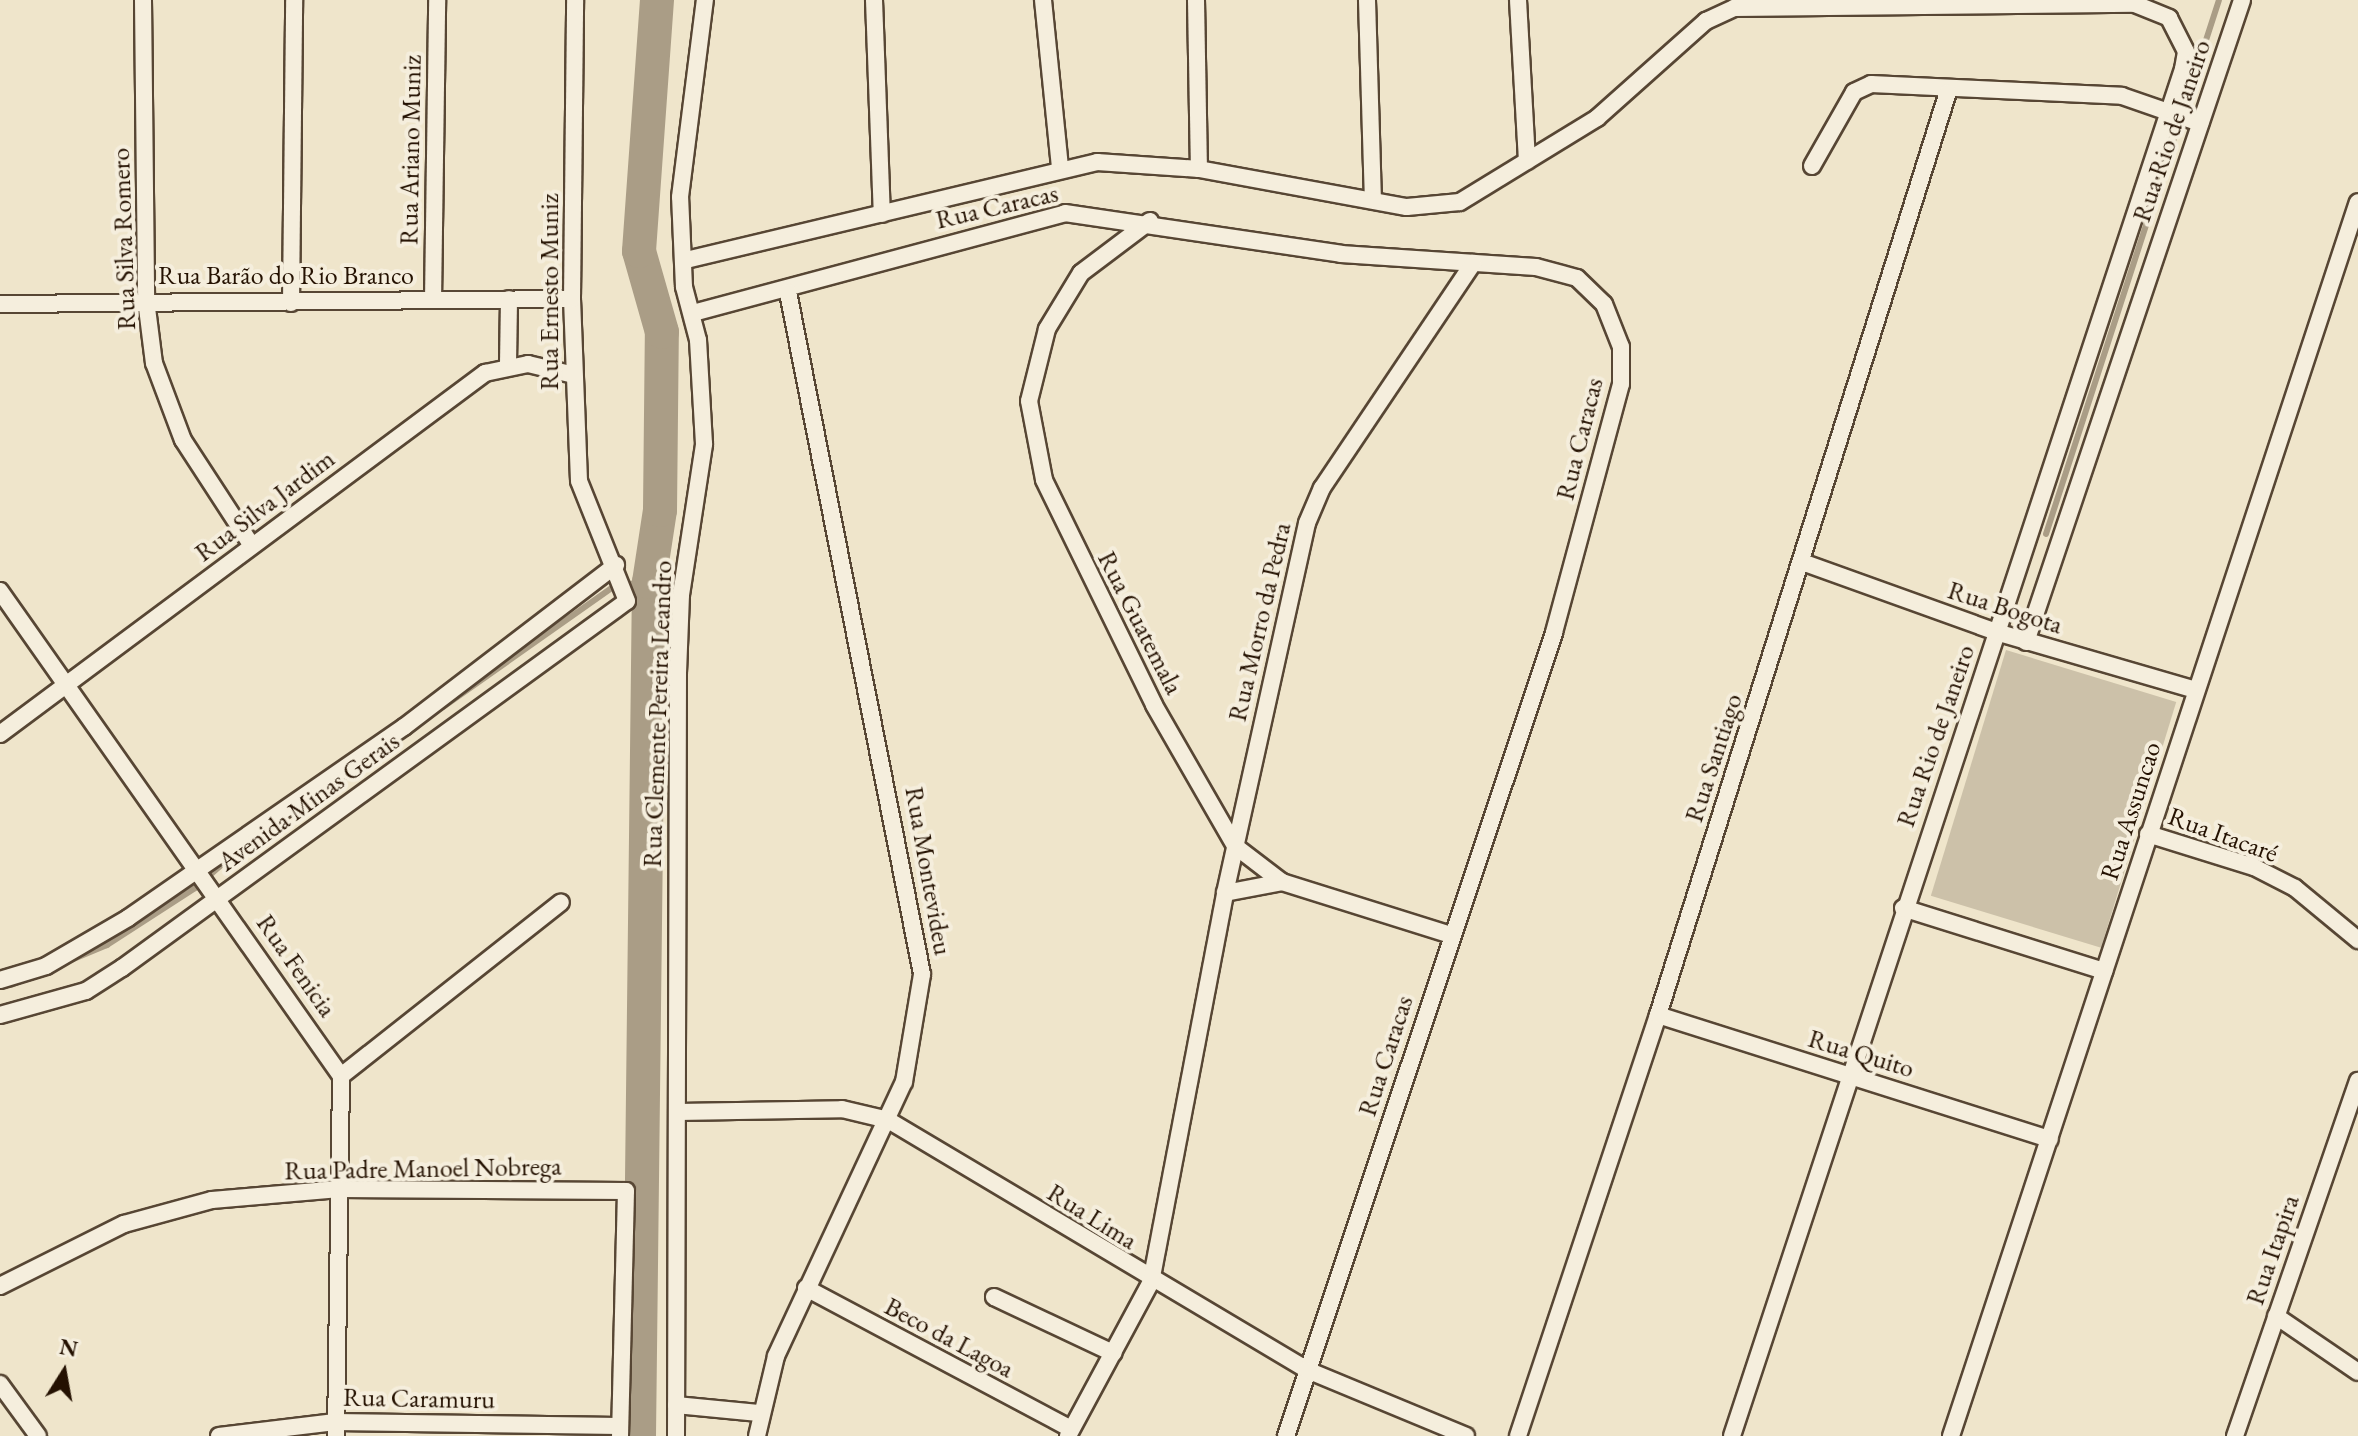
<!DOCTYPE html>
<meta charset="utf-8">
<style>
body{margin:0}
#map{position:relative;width:2358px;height:1436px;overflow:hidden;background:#efe5cb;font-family:"EB Garamond",serif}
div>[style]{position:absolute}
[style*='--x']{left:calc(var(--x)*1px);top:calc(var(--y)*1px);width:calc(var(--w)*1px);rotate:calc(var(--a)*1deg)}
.green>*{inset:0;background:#ccc1a9;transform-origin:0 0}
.stream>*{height:6px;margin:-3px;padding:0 3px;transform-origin:3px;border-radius:3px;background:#aa9d86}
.river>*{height:34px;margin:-17px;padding:0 17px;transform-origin:17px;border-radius:17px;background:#aa9d86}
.roads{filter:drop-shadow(2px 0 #574634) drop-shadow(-2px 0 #574634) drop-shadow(0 2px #574634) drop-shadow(0 -2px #574634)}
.minor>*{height:16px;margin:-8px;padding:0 8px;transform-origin:8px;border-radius:8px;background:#f5eedd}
span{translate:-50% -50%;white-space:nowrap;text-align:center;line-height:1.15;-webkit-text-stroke:8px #f5eedd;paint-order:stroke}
.street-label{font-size:26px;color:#241101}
.north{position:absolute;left:24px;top:1332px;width:80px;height:80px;-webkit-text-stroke:6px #f5eedd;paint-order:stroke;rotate:11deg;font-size:22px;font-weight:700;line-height:32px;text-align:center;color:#241101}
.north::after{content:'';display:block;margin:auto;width:28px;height:36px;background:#241101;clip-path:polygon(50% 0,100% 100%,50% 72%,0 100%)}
</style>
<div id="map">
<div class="green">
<div style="left:2006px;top:650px;width:178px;height:257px;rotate:17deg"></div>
</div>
<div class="stream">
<div style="--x:2046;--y:534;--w:561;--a:-72.05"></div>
<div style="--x:443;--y:707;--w:212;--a:-35.2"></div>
<div style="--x:616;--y:585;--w:33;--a:-5"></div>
<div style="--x:11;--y:985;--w:104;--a:-22.6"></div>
<div style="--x:107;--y:945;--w:105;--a:-32.9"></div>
<div style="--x:195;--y:888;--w:52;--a:-41.1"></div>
</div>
<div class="river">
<div style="--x:639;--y:1436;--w:854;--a:-89.33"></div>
<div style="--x:649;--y:582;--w:73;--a:-81.3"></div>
<div style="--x:660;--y:510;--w:178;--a:-89.4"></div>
<div style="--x:662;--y:332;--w:84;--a:-105.9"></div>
<div style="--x:639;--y:251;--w:252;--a:-85.9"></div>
</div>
<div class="roads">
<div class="minor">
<div style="--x:143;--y:0;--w:300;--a:89.4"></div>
<div style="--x:146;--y:300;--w:64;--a:82.8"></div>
<div style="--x:154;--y:363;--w:82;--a:69.4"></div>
<div style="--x:183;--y:440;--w:126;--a:56.9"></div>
<div style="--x:874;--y:0;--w:214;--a:87.9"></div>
<div style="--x:1043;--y:0;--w:169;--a:84.2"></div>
<div style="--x:1196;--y:0;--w:169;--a:89"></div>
<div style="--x:1367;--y:0;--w:200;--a:88.3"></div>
<div style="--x:1518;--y:0;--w:161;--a:86.8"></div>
<div style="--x:1812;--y:166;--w:85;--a:-60.4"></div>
<div style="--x:1854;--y:92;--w:19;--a:-25"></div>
<div style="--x:1871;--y:84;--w:251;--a:2.7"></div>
<div style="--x:2122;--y:96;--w:83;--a:19.1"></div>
<div style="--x:1150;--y:221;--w:86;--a:143"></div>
<div style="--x:1081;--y:273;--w:66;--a:121.3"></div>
<div style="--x:1047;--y:329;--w:74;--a:104"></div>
<div style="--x:1029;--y:401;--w:80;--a:79.2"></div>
<div style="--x:1044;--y:480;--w:250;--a:63.9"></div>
<div style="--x:1154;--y:705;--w:163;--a:60.1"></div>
<div style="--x:1235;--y:846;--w:59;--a:37.5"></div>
<div style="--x:1282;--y:882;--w:177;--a:17.4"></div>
<div style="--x:686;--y:260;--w:423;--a:-13.4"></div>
<div style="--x:1097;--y:162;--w:102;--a:3.9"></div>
<div style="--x:1199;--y:169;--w:211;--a:10.4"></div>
<div style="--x:1407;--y:207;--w:53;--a:-5.4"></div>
<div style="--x:1460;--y:202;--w:161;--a:-31.5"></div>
<div style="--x:1597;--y:118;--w:146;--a:-41.7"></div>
<div style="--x:1706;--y:21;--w:31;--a:-25"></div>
<div style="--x:1734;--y:8;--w:401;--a:-0.6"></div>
<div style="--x:2135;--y:4;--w:37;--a:22"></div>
<div style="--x:2169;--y:18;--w:38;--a:63"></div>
<div style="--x:2186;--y:52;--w:17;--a:100"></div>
<div style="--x:2183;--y:69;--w:1439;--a:108.26"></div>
<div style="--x:433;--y:300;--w:300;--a:-89.2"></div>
<div style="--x:291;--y:303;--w:303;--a:-89.4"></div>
<div style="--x:0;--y:304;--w:572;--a:-0.5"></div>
<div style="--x:693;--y:313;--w:385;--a:-15"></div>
<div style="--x:1065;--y:213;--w:279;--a:8.4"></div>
<div style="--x:1341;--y:254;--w:195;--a:3.8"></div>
<div style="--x:1536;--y:267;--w:42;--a:15"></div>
<div style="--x:1577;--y:278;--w:37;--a:44"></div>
<div style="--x:1604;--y:304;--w:46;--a:68.4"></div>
<div style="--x:1621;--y:347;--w:37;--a:90"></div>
<div style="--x:1621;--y:384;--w:258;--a:105.1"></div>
<div style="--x:1554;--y:633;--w:847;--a:108.46"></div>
<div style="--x:508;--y:364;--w:65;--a:-89.1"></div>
<div style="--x:1802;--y:562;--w:206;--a:19.8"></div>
<div style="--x:1996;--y:632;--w:208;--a:16.2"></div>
<div style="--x:0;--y:591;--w:593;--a:54.89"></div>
<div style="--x:341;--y:1076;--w:360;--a:90.8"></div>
<div style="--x:2026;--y:642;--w:677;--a:-71.4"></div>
<div style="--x:0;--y:734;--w:605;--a:-36.66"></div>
<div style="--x:485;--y:373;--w:44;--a:-11.8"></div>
<div style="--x:528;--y:364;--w:47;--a:13.4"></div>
<div style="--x:2148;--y:834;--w:111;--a:17.3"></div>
<div style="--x:2254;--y:867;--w:46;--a:27.1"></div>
<div style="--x:2295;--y:888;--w:82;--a:39.5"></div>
<div style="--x:1225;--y:893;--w:58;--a:-10.9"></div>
<div style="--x:1903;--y:908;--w:211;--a:17.4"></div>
<div style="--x:0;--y:980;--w:48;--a:-16.9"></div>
<div style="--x:46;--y:966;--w:95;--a:-30.3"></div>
<div style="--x:128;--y:918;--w:336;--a:-34.7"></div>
<div style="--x:404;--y:727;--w:267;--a:-37.4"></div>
<div style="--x:0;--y:1015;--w:89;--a:-15.6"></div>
<div style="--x:86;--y:991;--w:43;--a:-32.6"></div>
<div style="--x:122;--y:968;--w:624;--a:-36.01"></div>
<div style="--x:627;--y:601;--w:129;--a:-111.8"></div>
<div style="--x:579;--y:481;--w:182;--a:-92.2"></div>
<div style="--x:572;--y:299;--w:299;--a:-89.4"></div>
<div style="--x:1658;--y:1015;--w:411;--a:17.6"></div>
<div style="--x:341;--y:1076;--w:280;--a:-38.3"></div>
<div style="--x:678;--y:1112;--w:164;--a:-1"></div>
<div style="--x:842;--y:1109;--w:47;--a:13.4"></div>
<div style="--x:888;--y:1120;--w:488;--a:30.8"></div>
<div style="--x:1307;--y:1370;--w:172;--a:22.5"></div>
<div style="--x:0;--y:1286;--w:139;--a:-26.6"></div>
<div style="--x:124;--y:1224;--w:91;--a:-15.3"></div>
<div style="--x:212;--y:1200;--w:128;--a:-4.9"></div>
<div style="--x:340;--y:1189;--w:286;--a:0.4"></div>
<div style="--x:626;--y:1191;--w:245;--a:91.4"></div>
<div style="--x:806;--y:1288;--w:300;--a:28"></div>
<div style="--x:994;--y:1297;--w:132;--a:25.2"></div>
<div style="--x:2276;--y:1316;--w:99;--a:34.3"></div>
<div style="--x:0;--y:1384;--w:64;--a:53.8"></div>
<div style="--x:676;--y:1405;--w:83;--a:5.5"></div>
<div style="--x:219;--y:1436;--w:117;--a:-6.9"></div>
<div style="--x:335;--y:1422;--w:284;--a:0.8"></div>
<div style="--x:676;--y:1436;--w:763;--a:-89.85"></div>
<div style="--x:678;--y:673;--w:78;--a:-87.8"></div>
<div style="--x:681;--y:595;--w:153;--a:-81.3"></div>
<div style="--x:704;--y:444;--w:104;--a:-93.3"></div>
<div style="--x:698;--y:340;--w:55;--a:-104.8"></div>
<div style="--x:684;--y:287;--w:90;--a:-92.5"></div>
<div style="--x:680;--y:197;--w:199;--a:-82.8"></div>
<div style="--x:757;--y:1436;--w:82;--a:-76.6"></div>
<div style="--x:776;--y:1356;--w:302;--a:-65"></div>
<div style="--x:904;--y:1082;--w:109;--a:-80.5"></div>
<div style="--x:922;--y:974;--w:695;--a:-101.12"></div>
<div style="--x:1068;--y:1436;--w:175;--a:-61.7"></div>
<div style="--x:1151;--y:1282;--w:396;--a:-79.2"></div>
<div style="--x:1225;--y:893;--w:379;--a:-77.5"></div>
<div style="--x:1307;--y:523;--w:38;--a:-67"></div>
<div style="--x:1322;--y:488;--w:271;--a:-56.1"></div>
<div style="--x:1518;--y:1436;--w:444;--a:-71.6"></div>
<div style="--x:1658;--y:1015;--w:967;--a:-72.56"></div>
<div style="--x:1951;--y:1436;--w:1299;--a:-71.75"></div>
<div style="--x:2235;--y:1436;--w:376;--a:-70.9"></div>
</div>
</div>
<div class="street-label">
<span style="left:2172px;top:131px;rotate:-71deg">Rua Rio de Janeiro</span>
<span style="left:411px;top:150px;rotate:-89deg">Rua Ariano Muniz</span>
<span style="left:997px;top:207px;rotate:-13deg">Rua Caracas</span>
<span style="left:124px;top:239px;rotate:-92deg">Rua Silva Romero</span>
<span style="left:286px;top:276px">Rua Barão do Rio Branco</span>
<span style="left:550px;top:292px;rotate:-90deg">Rua Ernesto Muniz</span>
<span style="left:1580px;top:439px;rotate:-76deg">Rua Caracas</span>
<span style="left:265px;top:506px;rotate:-37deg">Rua Silva Jardim</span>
<span style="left:2005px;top:608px;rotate:18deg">Rua Bogota</span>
<span style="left:1260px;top:622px;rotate:-77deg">Rua Morro da Pedra</span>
<span style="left:1140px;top:623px;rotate:63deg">Rua Guatemala</span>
<span style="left:658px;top:714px;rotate:-88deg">Rua Clemente Pereira Leandro</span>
<span style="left:1936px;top:736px;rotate:-71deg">Rua Rio de Janeiro</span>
<span style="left:1714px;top:758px;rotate:-72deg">Rua Santiago</span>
<span style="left:309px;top:802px;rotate:-36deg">Avenida Minas Gerais</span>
<span style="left:2131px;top:811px;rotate:-72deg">Rua Assuncao</span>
<span style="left:2223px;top:835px;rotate:20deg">Rua Itacaré</span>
<span style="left:928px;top:871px;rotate:80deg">Rua Montevideu</span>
<span style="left:296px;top:966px;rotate:55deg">Rua Fenicia</span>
<span style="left:1861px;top:1054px;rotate:17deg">Rua Quito</span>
<span style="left:1386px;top:1056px;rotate:-72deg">Rua Caracas</span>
<span style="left:423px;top:1169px;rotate:-1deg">Rua Padre Manoel Nobrega</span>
<span style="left:1092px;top:1217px;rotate:32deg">Rua Lima</span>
<span style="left:2273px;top:1250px;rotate:-71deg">Rua Itapira</span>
<span style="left:949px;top:1338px;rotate:28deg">Beco da Lagoa</span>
<span style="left:419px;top:1399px;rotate:1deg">Rua Caramuru</span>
</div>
<div class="north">N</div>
</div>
